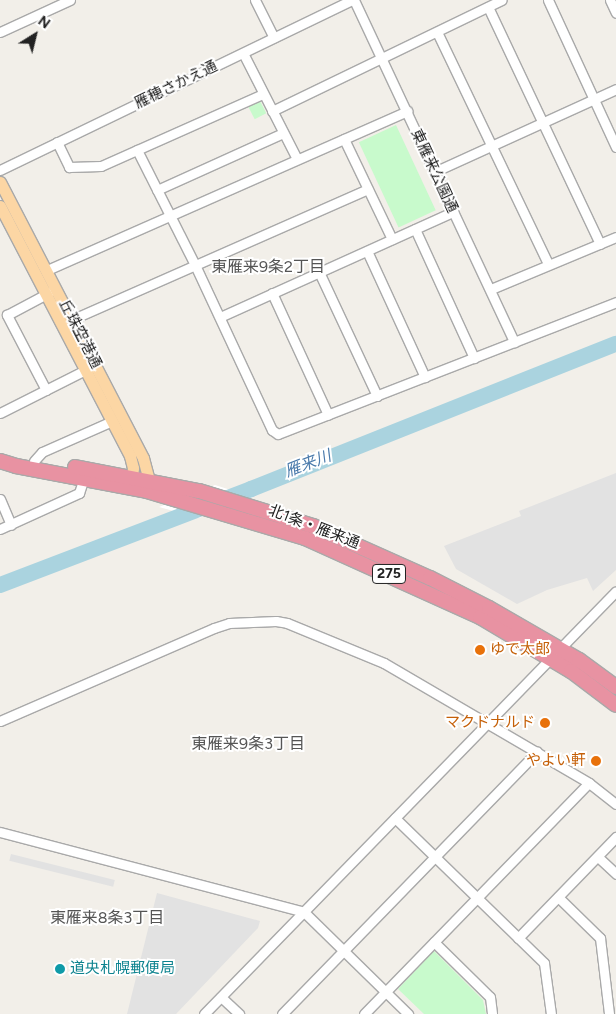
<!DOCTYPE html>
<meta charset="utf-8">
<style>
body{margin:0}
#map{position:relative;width:616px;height:1014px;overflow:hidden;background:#f2efe9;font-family:Figtree,"Noto Sans JP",sans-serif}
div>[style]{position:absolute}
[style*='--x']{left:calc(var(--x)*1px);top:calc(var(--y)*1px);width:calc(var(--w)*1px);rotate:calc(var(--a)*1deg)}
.park>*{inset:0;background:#c8facc;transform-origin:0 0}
.parking>*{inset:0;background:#e2e2e2;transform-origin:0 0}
.pier>*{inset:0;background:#fff}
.river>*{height:16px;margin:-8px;padding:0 8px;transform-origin:8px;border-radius:8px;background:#aad3df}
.roads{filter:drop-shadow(1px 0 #a9a9a9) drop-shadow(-1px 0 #a9a9a9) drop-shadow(0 1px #a9a9a9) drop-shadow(0 -1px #a9a9a9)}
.minor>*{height:9px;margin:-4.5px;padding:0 4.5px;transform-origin:4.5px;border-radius:4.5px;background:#fff}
.major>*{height:11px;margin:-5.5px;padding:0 5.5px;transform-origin:5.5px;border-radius:5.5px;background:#fcd6a4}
.highway>*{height:14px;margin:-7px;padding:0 7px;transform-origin:7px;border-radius:7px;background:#e892a2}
.dots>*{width:14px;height:14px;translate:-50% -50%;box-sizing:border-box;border:2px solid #fff;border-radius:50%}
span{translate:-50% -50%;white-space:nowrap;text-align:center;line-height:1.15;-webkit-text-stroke:4px #fff;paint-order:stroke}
.shield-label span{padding:1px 4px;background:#fff;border:1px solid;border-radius:4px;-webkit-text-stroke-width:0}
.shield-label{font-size:14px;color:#222;font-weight:700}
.street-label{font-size:15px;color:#222}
.food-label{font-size:15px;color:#c56008}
.left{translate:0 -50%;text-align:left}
.right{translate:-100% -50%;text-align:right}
.culture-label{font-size:15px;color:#0d838f}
.neighbourhood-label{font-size:16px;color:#555}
.water-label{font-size:16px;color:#4a7aab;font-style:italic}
.north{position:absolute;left:10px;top:10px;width:50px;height:50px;-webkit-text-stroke:4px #fff;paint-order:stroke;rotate:36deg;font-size:14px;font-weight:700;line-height:20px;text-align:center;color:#222}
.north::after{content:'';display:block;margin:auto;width:18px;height:22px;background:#222;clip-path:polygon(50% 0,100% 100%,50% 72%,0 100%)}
</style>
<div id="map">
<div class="park">
<div style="left:259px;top:99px;width:16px;height:13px;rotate:63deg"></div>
<div style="left:396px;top:125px;width:94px;height:41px;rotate:65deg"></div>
<div style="clip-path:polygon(434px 951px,483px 1000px,486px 1014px,424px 1014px,398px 989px)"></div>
</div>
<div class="parking">
<div style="clip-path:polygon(616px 473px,616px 570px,593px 591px,587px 578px,547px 590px,517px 604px,456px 569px,444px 546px,521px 516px,519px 511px)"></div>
<div style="left:11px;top:854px;width:107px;height:7px;rotate:14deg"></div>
<div style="clip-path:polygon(157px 893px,260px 921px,258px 928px,176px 1014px,127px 1014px)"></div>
</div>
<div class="pier">
<div style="clip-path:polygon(215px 485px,253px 497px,199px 518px,159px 507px)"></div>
</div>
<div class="river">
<div style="--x:0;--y:585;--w:269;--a:-20.9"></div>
<div style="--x:251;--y:489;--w:393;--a:-21.7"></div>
</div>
<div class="roads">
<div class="minor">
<div style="--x:255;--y:0;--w:42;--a:63.4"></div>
<div style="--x:354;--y:0;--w:378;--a:64.9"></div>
<div style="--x:548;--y:0;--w:162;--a:65.2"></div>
<div style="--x:610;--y:0;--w:14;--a:65"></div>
<div style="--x:488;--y:7;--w:262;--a:64.7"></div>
<div style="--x:0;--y:32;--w:77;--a:-24.6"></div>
<div style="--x:437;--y:32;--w:257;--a:64.4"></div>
<div style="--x:243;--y:53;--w:119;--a:63"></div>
<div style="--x:272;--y:111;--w:255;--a:-25.8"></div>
<div style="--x:344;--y:139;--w:111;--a:64.4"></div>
<div style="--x:57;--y:142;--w:28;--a:64"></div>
<div style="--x:69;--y:167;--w:32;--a:-2"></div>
<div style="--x:101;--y:166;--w:177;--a:-24"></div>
<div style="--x:137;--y:150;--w:129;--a:63.2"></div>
<div style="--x:195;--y:265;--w:182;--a:65"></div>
<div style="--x:272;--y:430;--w:7;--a:34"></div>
<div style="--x:278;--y:434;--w:363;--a:-21.3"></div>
<div style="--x:0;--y:170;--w:391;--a:-25.8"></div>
<div style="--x:434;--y:172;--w:200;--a:-24.5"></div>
<div style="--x:157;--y:190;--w:138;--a:-24.3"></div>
<div style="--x:415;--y:229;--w:142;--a:65.4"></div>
<div style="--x:367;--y:251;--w:139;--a:65.3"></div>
<div style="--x:47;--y:270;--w:394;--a:-23.8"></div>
<div style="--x:319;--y:272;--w:137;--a:64.9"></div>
<div style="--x:491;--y:289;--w:135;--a:-22.6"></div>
<div style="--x:272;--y:293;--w:134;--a:65.3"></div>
<div style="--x:220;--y:317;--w:256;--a:-24.3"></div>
<div style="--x:73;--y:319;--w:322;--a:-23.8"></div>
<div style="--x:46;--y:390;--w:85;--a:-117.5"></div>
<div style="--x:7;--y:315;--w:49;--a:-28.1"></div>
<div style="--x:0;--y:413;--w:100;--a:-26.8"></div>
<div style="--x:34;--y:461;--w:12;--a:-48"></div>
<div style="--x:42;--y:452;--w:77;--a:-23.9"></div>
<div style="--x:0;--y:499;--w:28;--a:67"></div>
<div style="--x:0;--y:529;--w:87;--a:-24.5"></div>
<div style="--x:79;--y:493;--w:16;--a:-72"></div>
<div style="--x:0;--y:721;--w:233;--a:-23.5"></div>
<div style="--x:214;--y:628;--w:16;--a:-18"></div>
<div style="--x:229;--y:623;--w:47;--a:-2.4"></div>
<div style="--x:276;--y:621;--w:11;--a:10"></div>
<div style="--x:287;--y:623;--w:105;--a:22.4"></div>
<div style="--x:384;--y:663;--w:238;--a:30.3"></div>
<div style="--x:589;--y:783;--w:34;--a:38"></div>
<div style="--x:395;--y:818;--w:208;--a:44.2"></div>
<div style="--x:544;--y:963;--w:51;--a:82.2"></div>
<div style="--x:0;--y:832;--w:314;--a:14.7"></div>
<div style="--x:304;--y:912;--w:146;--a:44.4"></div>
<div style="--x:598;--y:857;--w:25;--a:43"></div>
<div style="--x:558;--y:897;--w:59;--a:44.3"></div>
<div style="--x:600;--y:938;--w:77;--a:83.2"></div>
<div style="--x:518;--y:938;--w:141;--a:-45.9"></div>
<div style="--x:434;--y:942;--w:78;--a:44.5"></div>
<div style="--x:490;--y:997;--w:17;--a:83"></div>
<div style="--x:221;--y:997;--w:25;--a:43"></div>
<div style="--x:204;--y:1014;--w:590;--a:-45.75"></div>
<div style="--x:282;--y:1014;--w:366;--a:-45.8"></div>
<div style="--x:364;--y:1014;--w:322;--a:-45.8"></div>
</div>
<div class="major">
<div style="--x:0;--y:182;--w:311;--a:62.6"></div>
<div style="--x:143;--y:458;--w:24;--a:75"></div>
<div style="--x:149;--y:481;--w:8;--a:104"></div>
<div style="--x:0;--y:206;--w:282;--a:62.5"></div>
<div style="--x:130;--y:456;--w:12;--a:76"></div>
<div style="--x:133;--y:468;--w:17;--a:97"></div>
</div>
<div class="highway">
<div style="--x:0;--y:461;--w:17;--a:17"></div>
<div style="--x:16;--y:466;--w:133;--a:10.8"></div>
<div style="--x:147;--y:491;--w:165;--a:16.6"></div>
<div style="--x:305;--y:538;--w:192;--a:24.3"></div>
<div style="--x:480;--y:617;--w:106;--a:30.7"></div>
<div style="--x:571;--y:671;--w:56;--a:37.1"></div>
<div style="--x:75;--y:467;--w:126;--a:11"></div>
<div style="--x:199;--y:491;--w:119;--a:17.1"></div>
<div style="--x:313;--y:526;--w:128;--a:24"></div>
<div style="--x:430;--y:578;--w:66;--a:27"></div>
<div style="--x:489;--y:608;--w:104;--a:30"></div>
<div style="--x:579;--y:660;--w:46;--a:36.1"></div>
</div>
</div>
<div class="dots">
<div style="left:480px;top:650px;background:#e8710a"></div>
<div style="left:545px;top:723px;background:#e8710a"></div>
<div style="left:596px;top:761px;background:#e8710a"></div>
<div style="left:60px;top:969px;background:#0f9aa8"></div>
</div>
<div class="shield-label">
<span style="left:389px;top:574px">275</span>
</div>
<div class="street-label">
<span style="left:176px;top:85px;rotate:-26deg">雁穂さかえ通</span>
<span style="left:434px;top:171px;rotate:65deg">東雁来公園通</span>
<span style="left:80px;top:334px;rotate:63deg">丘珠空港通</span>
<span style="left:314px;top:527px;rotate:21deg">北1条・雁来通</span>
</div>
<div class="food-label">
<span class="left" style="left:490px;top:650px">ゆで太郎</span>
<span class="right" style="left:535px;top:723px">マクドナルド</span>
<span class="right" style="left:586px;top:761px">やよい軒</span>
</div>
<div class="culture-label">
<span class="left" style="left:70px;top:969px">道央札幌郵便局</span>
</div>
<div class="neighbourhood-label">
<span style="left:268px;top:267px">東雁来9条2丁目</span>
<span style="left:248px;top:744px">東雁来9条3丁目</span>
<span style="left:107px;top:918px">東雁来8条3丁目</span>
</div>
<div class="water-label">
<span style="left:308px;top:464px;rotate:-21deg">雁来川</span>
</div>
<div class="north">N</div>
</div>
